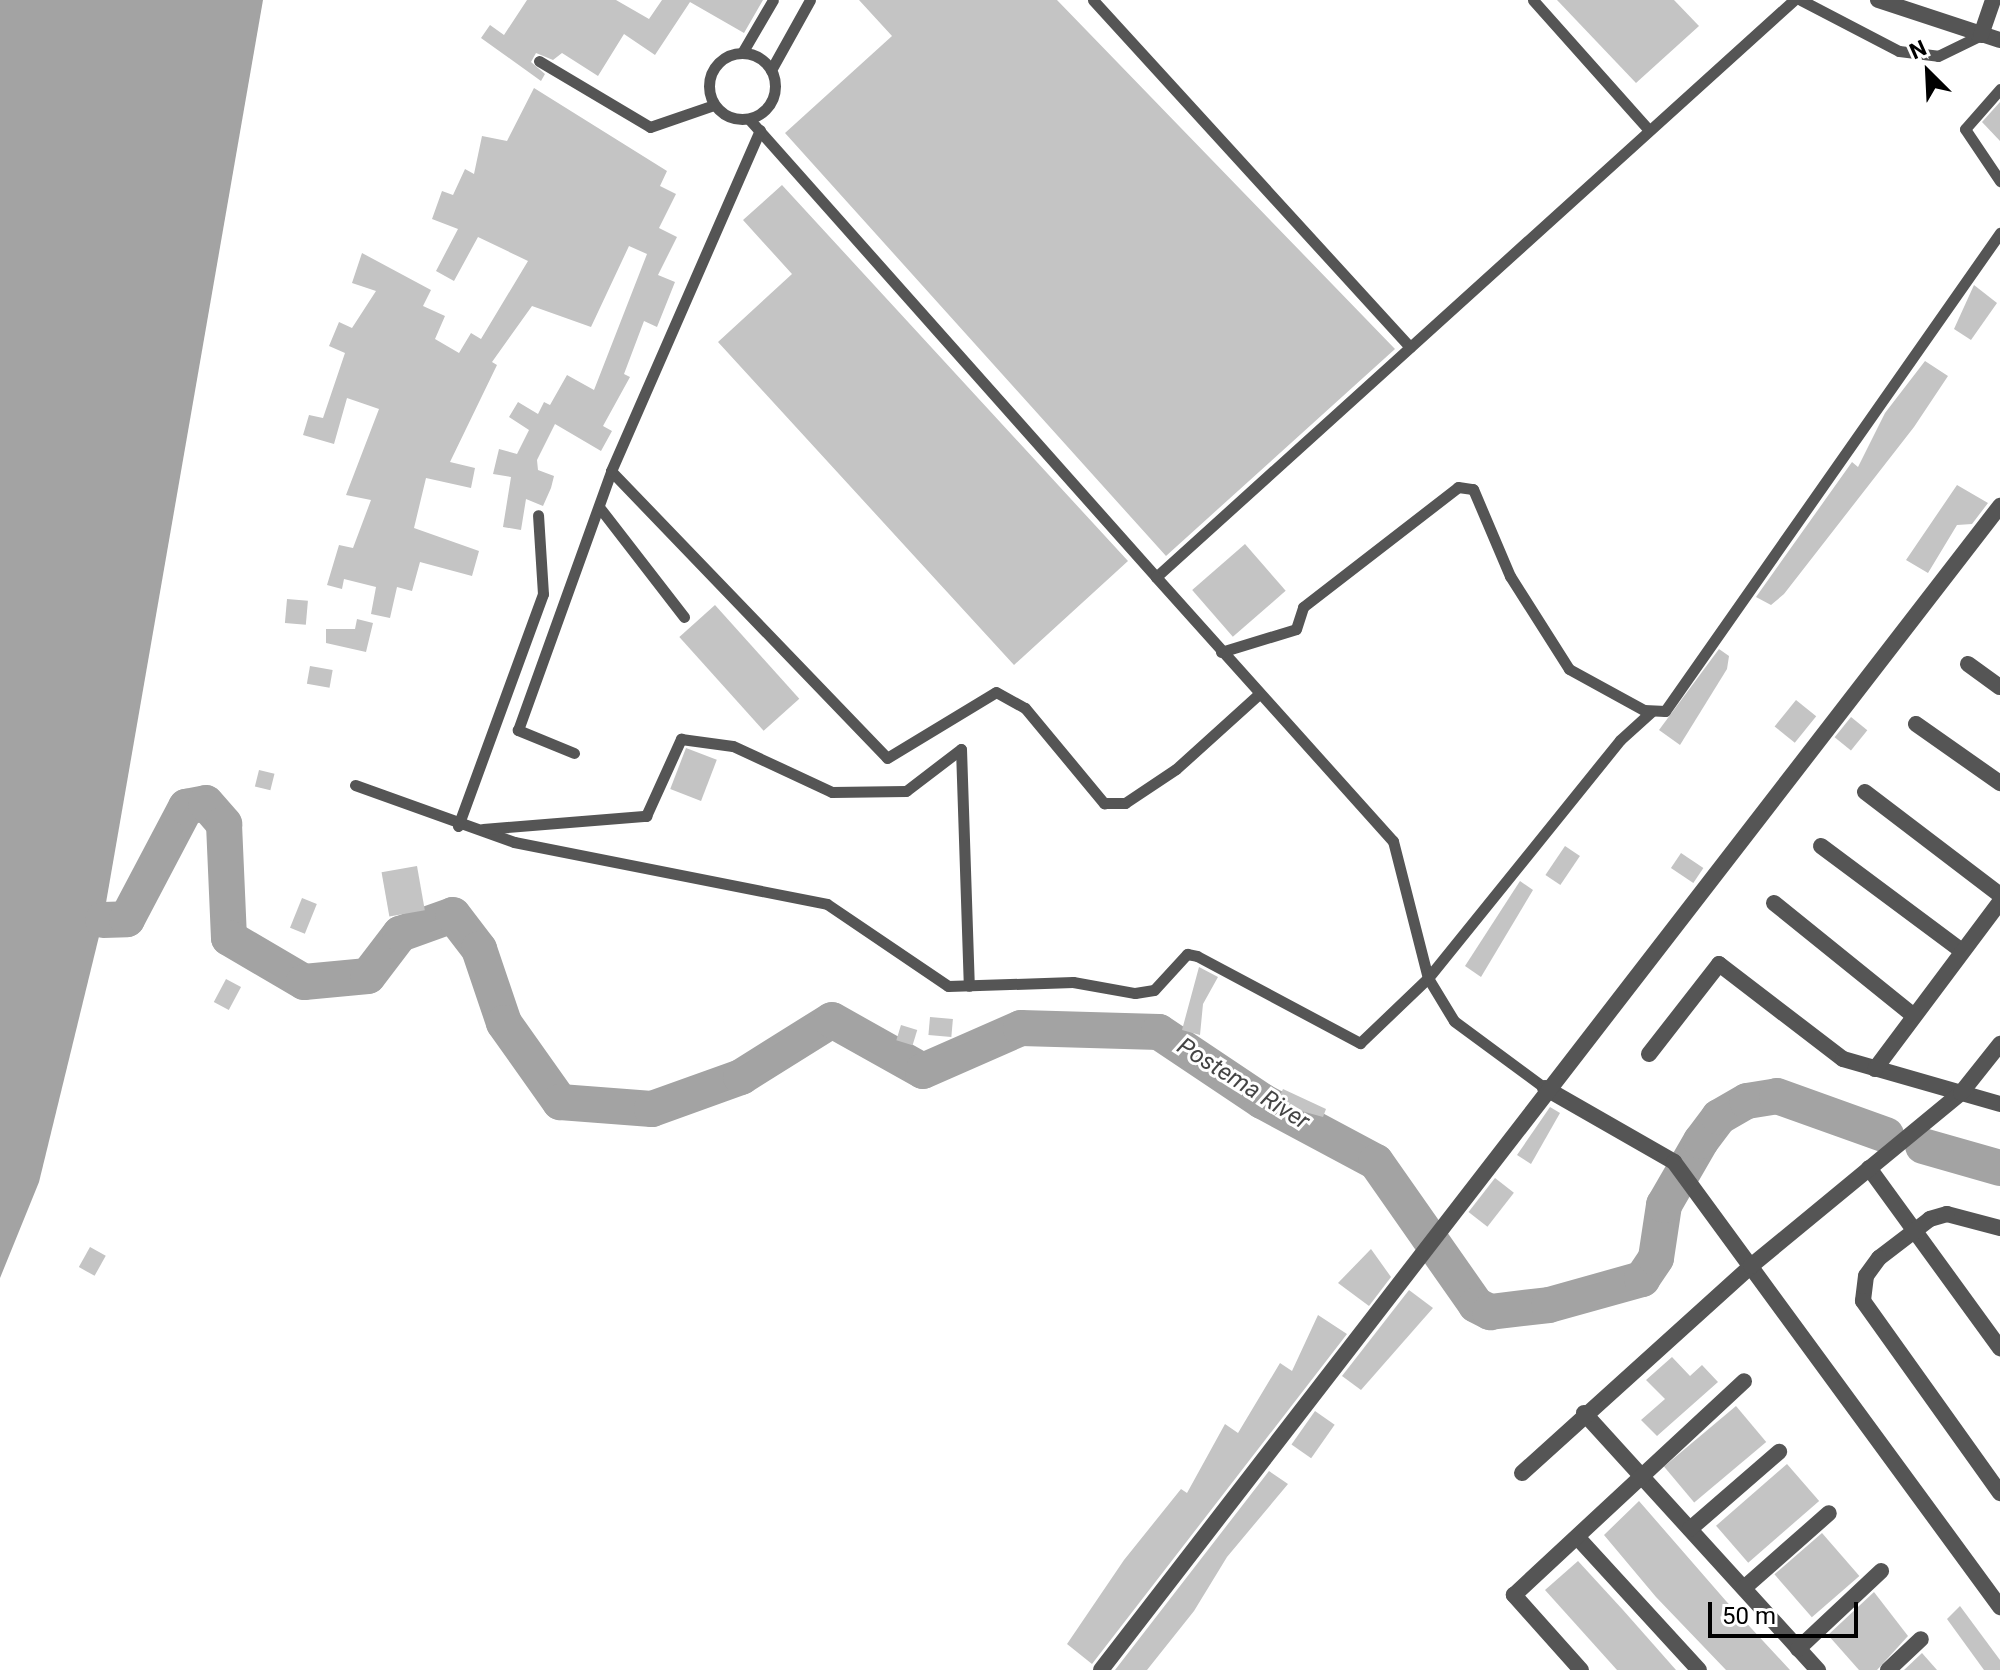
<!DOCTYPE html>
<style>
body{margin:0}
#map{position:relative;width:2000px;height:1670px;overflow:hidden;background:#fff;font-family:Roboto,sans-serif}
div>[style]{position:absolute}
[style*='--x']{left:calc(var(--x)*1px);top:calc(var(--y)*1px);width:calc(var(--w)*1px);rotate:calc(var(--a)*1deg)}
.water>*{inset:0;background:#a3a3a3}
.river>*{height:36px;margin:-18px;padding:0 18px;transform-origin:18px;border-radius:18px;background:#a3a3a3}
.building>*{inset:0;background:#c4c4c4;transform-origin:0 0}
.service>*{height:11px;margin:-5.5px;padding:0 5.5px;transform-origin:5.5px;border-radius:5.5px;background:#555}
.service>.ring{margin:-5.5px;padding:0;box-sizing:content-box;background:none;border:11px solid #555;border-radius:50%}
.minor>*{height:16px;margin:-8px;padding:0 8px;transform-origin:8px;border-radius:8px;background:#555}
span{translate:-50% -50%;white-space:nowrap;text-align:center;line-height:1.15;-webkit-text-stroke:6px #fff;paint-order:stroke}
.water-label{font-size:24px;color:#444;font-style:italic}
.north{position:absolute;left:1888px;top:32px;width:80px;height:80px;-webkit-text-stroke:6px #fff;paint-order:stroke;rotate:336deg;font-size:22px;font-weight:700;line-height:32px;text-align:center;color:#000}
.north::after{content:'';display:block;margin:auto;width:28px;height:36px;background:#000;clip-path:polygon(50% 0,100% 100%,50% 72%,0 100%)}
.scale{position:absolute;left:1708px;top:1602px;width:150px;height:36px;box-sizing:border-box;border:4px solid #000;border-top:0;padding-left:10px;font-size:24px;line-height:28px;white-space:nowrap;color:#000;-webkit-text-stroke:6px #fff;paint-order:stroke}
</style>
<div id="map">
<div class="water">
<div style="clip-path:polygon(0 0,263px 0,103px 920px,39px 1182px,0 1278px)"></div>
</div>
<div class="river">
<div style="--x:103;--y:920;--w:24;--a:-2"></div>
<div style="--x:127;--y:919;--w:127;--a:-62.2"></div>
<div style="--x:186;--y:807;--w:20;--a:-11"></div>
<div style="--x:206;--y:803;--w:28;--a:49"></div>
<div style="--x:224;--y:824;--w:114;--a:87.5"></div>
<div style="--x:229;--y:938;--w:87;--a:30.4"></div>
<div style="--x:304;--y:982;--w:64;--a:-5.4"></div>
<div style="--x:368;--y:976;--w:53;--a:-52.7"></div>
<div style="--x:400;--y:934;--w:56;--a:-19.7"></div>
<div style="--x:453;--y:915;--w:43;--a:52.6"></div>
<div style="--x:479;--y:949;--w:78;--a:71.3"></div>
<div style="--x:504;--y:1023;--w:97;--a:54.7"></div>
<div style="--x:560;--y:1102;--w:92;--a:4.4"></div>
<div style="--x:652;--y:1109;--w:95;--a:-19.8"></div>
<div style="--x:741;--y:1077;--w:107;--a:-32.1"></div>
<div style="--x:832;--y:1020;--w:104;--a:29.3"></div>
<div style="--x:923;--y:1071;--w:107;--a:-23.7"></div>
<div style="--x:1021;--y:1028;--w:138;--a:1.7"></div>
<div style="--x:1159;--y:1032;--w:124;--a:33.8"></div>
<div style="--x:1262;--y:1101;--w:129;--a:28.2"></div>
<div style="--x:1376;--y:1162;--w:174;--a:55"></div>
<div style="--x:1476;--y:1305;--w:16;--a:27"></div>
<div style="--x:1490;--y:1312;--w:59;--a:-6.8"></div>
<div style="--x:1549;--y:1305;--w:97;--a:-15.6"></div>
<div style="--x:1642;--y:1279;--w:25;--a:-56"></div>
<div style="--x:1656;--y:1258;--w:54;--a:-81.4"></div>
<div style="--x:1664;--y:1205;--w:74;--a:-60"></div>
<div style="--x:1701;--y:1141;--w:30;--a:-53"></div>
<div style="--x:1719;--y:1117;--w:32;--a:-30"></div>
<div style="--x:1747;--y:1101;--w:30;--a:-9"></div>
<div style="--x:1777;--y:1096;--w:116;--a:19.7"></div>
<div style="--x:1923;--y:1146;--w:80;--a:15.9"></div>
</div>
<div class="building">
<div style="clip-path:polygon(527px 0,616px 0,649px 19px,662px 0,763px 0,744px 33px,690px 2px,655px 55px,624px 34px,598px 76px,562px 53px,553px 60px,536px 53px,531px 62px,545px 74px,541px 81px,481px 38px,490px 25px,504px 35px)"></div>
<div style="clip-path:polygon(859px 0,1057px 0,1395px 349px,1166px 556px,785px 133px,892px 36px)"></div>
<div style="clip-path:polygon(1557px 0,1674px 0,1699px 26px,1636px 83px)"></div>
<div style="clip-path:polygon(534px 88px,667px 171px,660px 186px,676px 194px,659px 228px,677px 237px,658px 275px,675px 282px,657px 327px,644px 321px,624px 374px,630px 377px,603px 426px,612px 431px,601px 451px,555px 424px,537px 460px,538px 470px,554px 476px,551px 488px,543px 506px,526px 499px,521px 530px,503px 527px,511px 477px,493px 474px,499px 449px,517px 454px,529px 430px,509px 417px,518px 402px,538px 414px,544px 402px,550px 405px,567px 375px,594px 390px,647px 254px,629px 246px,591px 327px,532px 306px,492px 362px,497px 365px,450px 462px,475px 468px,471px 488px,426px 478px,414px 528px,479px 551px,472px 576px,420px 562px,412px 591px,397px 587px,390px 618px,371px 614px,376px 587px,344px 579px,342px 589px,327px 585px,339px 545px,353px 548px,371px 500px,346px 495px,379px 409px,347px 398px,334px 444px,303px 435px,309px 415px,323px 418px,345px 353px,329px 346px,339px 322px,352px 328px,376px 291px,352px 283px,362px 253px,431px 290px,423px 306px,445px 316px,435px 339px,459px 353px,471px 333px,481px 339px,528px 261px,478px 237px,454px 281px,436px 271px,458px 229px,432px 219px,442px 191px,453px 195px,465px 169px,474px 174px,482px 136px,507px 141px)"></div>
<div style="clip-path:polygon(2000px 102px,2000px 141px,1982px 122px)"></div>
<div style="clip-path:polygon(782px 185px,1128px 561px,1014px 665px,718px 342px,792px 274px,743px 220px)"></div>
<div style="clip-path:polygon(1974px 285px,1997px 303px,1971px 340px,1954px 329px)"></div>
<div style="clip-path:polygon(1925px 361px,1948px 376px,1914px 427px,1784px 594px,1771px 605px,1756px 597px,1852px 462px,1858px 467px,1885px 413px)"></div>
<div style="clip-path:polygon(1957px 485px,1988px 503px,1972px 524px,1957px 525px,1928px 573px,1906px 560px)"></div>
<div style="left:1245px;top:544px;width:62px;height:70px;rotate:49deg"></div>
<div style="left:287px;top:599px;width:21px;height:24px;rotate:5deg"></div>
<div style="left:715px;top:605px;width:126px;height:48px;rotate:48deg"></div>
<div style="clip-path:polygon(357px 619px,373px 623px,366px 652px,326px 643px,326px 629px,355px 629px)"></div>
<div style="clip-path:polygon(1719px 649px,1729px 656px,1727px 669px,1680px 745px,1659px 730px)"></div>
<div style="left:310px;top:666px;width:23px;height:18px;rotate:10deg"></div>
<div style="left:1796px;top:700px;width:26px;height:34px;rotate:39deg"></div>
<div style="left:1851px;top:717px;width:21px;height:26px;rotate:39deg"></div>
<div style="left:686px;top:748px;width:33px;height:44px;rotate:21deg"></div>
<div style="left:259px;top:770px;width:16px;height:17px;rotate:14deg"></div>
<div style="left:1565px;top:846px;width:18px;height:35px;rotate:34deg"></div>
<div style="left:1681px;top:853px;width:27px;height:18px;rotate:34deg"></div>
<div style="left:417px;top:866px;width:45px;height:36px;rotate:80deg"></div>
<div style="clip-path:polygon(1520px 881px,1533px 890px,1481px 977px,1465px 966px)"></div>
<div style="left:302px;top:898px;width:16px;height:32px;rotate:22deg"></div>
<div style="clip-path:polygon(1199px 967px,1218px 977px,1203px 1004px,1200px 1035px,1182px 1030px)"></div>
<div style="left:226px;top:979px;width:17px;height:26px;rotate:28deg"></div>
<div style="left:930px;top:1017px;width:23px;height:18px;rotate:5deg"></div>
<div style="left:901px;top:1025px;width:17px;height:16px;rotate:17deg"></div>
<div style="clip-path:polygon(1283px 1089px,1326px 1109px,1323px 1117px,1276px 1104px)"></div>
<div style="clip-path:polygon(1550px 1107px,1560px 1113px,1531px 1164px,1517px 1155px)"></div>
<div style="left:1495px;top:1178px;width:24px;height:43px;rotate:38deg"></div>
<div style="left:90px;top:1247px;width:18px;height:23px;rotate:29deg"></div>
<div style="clip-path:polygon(1371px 1249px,1391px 1277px,1369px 1306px,1338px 1283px)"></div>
<div style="clip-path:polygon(1409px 1290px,1433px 1308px,1361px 1390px,1342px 1376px)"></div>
<div style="clip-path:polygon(1318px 1315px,1347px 1334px,1092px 1664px,1067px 1644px,1124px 1560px,1181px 1489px,1187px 1493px,1225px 1424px,1238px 1433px,1280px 1363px,1292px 1371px)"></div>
<div style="clip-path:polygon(1672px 1357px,1690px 1376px,1702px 1365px,1718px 1382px,1657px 1436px,1641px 1420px,1665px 1399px,1646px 1380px)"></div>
<div style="left:1736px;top:1406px;width:47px;height:94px;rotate:50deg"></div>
<div style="left:1315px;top:1411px;width:24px;height:41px;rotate:35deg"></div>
<div style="left:1787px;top:1464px;width:49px;height:94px;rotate:49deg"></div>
<div style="clip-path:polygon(1269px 1471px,1288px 1484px,1227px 1557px,1194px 1611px,1147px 1670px,1115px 1670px)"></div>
<div style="clip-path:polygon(1639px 1501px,1726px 1601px,1790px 1670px,1726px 1670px,1656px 1597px,1604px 1535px)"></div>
<div style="left:1822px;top:1533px;width:57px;height:63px;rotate:49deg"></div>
<div style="clip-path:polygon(1578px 1561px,1623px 1610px,1676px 1670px,1617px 1670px,1545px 1590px)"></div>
<div style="clip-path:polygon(1874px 1592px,1908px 1636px,1877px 1670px,1859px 1670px,1828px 1635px)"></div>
<div style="clip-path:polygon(1960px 1606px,2000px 1660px,2000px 1670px,1984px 1670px,1947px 1619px)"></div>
<div style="clip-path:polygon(1922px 1653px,1937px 1670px,1904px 1670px)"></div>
</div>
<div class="service">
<div style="--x:1093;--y:0;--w:470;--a:47.6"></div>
<div style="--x:1533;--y:0;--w:174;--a:48.3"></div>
<div style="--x:1801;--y:0;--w:110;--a:27.5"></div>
<div style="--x:1899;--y:51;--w:39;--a:7"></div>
<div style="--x:1938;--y:56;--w:48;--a:-26"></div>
<div class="ring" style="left:709px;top:53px;width:55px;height:55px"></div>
<div style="--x:742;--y:53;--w:61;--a:-59.7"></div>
<div style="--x:539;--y:61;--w:129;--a:30.7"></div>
<div style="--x:650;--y:127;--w:68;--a:-19"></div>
<div style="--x:771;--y:70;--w:80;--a:-60.9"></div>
<div style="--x:2000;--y:89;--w:53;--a:131.2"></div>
<div style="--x:1965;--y:129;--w:63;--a:56.1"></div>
<div style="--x:749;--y:119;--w:613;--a:48.37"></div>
<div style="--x:1156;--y:577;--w:860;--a:-42.13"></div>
<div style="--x:611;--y:471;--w:398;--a:46.1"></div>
<div style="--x:887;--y:758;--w:127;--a:-31.2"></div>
<div style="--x:996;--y:692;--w:33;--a:29"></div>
<div style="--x:1025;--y:708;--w:124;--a:50.3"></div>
<div style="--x:1104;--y:803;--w:21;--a:0"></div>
<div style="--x:1125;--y:803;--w:61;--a:-33.7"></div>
<div style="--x:1176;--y:769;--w:112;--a:-42.1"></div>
<div style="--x:599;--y:507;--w:139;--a:52.3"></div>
<div style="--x:1156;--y:577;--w:355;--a:48.1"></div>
<div style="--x:1393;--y:841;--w:141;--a:75.7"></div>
<div style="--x:1428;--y:978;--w:50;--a:58.8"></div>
<div style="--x:1454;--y:1021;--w:113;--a:36.4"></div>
<div style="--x:1221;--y:652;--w:78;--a:-17"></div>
<div style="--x:1296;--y:629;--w:23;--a:-72"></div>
<div style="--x:1303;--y:607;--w:196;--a:-37.7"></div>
<div style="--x:1458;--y:487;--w:15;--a:8"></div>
<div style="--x:1473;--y:489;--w:95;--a:67"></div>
<div style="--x:1510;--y:576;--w:110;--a:57.6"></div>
<div style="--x:1569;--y:669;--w:85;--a:28.7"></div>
<div style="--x:1644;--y:710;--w:21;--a:3"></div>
<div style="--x:1665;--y:711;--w:584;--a:-54.98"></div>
<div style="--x:961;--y:749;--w:237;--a:88.1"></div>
<div style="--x:574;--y:753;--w:61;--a:-157.7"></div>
<div style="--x:518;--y:730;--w:275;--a:-70.2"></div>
<div style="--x:611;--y:471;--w:372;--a:-66.4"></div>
<div style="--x:355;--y:785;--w:169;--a:19.7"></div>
<div style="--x:514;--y:842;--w:319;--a:11.2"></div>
<div style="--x:827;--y:904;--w:146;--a:34.1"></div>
<div style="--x:948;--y:986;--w:125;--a:-1.8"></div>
<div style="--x:1073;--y:982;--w:63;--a:10.1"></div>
<div style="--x:1135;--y:993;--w:19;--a:-9"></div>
<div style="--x:1154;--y:990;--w:49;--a:-47.5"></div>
<div style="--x:1187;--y:954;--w:10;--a:11"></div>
<div style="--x:1197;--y:956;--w:185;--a:28.1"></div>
<div style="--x:1360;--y:1043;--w:94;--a:-43.7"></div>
<div style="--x:1428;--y:978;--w:306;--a:-51.1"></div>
<div style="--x:1620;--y:740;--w:43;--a:-42.2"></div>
<div style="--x:458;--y:826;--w:247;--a:-69.9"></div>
<div style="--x:543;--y:594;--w:79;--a:-93.6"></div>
<div style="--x:483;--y:829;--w:164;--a:-4.6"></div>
<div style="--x:646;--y:816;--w:85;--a:-65.6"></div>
<div style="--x:681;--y:739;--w:52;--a:7.7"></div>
<div style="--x:733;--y:746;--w:109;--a:24.9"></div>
<div style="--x:832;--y:792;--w:74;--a:-0.8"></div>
<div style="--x:906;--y:791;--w:69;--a:-37.4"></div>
</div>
<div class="minor">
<div style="--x:1878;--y:0;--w:128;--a:18.2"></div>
<div style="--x:1981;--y:35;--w:37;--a:-71"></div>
<div style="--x:1968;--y:664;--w:39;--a:36"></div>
<div style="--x:1916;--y:724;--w:103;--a:35.1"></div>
<div style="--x:1865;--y:792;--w:170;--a:37.3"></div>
<div style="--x:1821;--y:846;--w:176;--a:36.7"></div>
<div style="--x:1774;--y:903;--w:179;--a:38.9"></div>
<div style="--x:1649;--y:1054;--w:114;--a:-52.1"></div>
<div style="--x:1719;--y:964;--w:156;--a:37.5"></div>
<div style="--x:1843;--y:1059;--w:163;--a:16"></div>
<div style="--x:1875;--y:1069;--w:209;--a:-53.2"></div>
<div style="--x:1545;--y:1088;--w:149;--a:29.8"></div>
<div style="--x:1674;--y:1162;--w:552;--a:53.77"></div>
<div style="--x:1869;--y:1168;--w:223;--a:54"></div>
<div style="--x:2000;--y:1228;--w:55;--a:-165.2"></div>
<div style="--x:1947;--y:1214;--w:18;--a:164"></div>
<div style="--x:1930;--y:1219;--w:64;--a:142.6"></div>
<div style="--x:1879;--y:1258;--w:22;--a:126"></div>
<div style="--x:1866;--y:1276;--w:25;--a:97"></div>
<div style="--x:1863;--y:1301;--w:236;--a:54.5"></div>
<div style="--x:1584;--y:1413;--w:348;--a:47.7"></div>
<div style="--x:1522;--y:1473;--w:309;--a:-42.1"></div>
<div style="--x:1751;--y:1266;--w:272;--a:-39.5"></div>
<div style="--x:1961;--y:1093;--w:63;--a:-51.5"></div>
<div style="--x:1690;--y:1529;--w:118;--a:-40.9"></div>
<div style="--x:1578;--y:1538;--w:179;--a:47.5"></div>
<div style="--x:1744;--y:1588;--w:113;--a:-41.4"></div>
<div style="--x:1798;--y:1649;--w:114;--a:-43.2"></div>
<div style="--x:1101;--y:1670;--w:1471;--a:-52.32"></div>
<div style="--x:1581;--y:1670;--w:101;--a:-131.8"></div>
<div style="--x:1514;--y:1595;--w:314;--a:-42.9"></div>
<div style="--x:1888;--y:1670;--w:45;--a:-43.2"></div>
</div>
<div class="water-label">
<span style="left:1243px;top:1084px;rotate:32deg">Postema River</span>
</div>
<div class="north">N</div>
<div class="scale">50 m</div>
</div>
